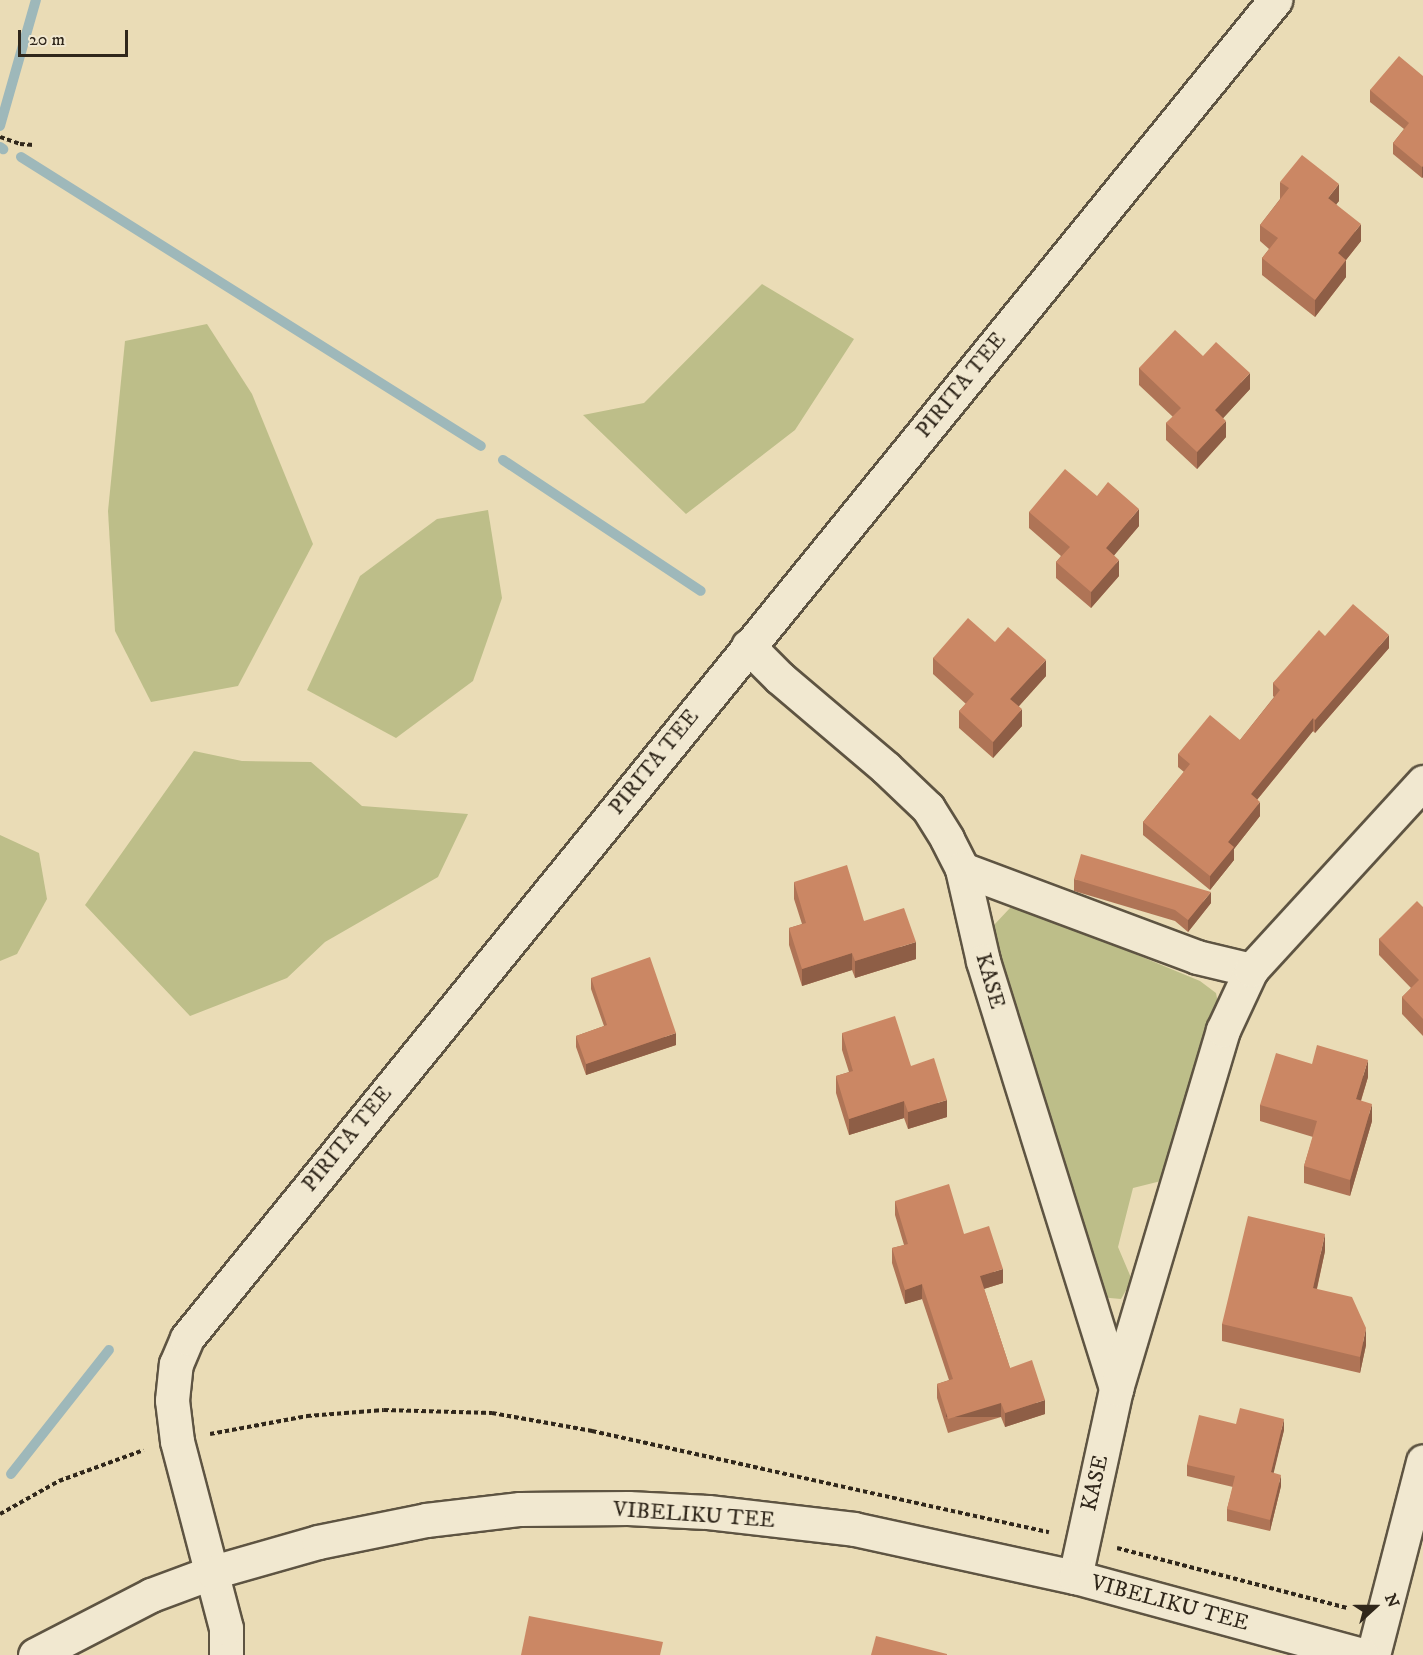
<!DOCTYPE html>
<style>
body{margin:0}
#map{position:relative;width:1423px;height:1655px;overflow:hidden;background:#eadcb6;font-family:"IM FELL DW Pica",serif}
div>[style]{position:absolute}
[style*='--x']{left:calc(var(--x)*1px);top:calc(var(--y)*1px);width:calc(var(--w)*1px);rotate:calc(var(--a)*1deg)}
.green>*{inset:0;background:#bdbe89}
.stream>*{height:10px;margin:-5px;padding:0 5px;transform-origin:5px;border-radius:5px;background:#9eb8ba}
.path>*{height:4px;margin-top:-2px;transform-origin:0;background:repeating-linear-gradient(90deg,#30271b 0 4.5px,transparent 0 7.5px)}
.roads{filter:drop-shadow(2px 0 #5e5442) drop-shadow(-2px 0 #5e5442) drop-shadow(0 2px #5e5442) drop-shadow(0 -2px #5e5442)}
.street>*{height:33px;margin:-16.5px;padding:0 16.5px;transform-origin:16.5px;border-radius:16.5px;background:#f1e8d0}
.secondary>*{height:33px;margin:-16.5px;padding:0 16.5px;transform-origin:16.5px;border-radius:16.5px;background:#f1e8d0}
.wall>*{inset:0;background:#af7456}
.shaded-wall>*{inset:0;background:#8e5e46;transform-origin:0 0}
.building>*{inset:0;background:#cb8764}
span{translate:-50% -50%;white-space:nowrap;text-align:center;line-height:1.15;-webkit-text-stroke:6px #f1e8d0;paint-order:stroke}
.street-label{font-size:22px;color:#30271b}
.north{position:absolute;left:1345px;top:1577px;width:60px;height:60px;-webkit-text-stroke:4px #f1e8d0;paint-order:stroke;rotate:69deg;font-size:16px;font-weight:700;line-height:24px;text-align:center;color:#30271b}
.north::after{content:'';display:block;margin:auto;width:21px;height:27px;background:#30271b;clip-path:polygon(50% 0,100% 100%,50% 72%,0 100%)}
.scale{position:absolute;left:18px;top:30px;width:110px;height:27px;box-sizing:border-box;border:3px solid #30271b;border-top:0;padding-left:8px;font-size:18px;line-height:21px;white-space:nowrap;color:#30271b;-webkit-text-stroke:4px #f1e8d0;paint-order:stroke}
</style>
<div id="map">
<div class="green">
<div style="clip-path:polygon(762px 284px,854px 339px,795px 430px,686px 514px,583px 415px,644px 403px)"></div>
<div style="clip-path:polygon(207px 324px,252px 394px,313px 544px,238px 686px,151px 702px,115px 631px,108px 511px,125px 341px)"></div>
<div style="clip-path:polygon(488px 510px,502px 598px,473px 681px,396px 738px,307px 690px,360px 576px,437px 519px)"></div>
<div style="clip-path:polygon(194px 751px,242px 761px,311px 762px,362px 806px,468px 814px,438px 877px,325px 942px,287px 978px,190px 1016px,85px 905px)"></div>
<div style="clip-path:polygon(0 835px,39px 853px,47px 899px,17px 954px,0 961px)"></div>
<div style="clip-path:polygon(1010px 908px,1029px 910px,1200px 981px,1216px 993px,1220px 1013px,1161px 1181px,1133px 1188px,1118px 1247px,1132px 1280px,1121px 1299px,1099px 1297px,992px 954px,994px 925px)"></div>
</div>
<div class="stream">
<div style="--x:0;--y:126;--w:131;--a:-74.1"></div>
<div style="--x:0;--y:147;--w:4;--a:34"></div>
<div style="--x:21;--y:157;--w:543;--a:32.14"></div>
<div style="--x:503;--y:460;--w:237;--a:33.5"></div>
<div style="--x:11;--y:1474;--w:158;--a:-51.7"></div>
</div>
<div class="path">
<div style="--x:0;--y:137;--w:21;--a:19"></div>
<div style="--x:20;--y:144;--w:14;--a:4"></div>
<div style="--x:210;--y:1434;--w:99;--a:-10.5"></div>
<div style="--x:307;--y:1416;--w:77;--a:-4.5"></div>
<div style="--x:384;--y:1410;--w:108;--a:1.6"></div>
<div style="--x:492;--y:1413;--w:102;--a:10.2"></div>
<div style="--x:592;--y:1431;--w:468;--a:12.5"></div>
<div style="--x:0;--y:1514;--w:68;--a:-29.2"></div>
<div style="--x:59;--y:1481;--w:90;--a:-20"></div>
<div style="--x:1117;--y:1548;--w:239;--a:14.6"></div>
</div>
<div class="roads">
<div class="street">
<div style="--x:748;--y:646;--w:45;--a:45"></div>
<div style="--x:780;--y:678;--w:139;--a:40.3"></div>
<div style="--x:886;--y:768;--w:58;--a:43.6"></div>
<div style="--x:928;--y:808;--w:36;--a:58"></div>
<div style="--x:947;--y:839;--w:34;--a:63"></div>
<div style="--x:962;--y:869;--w:94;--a:77.1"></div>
<div style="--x:983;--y:961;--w:448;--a:72.7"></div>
<div style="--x:962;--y:869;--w:251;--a:20.5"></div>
<div style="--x:1197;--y:957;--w:56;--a:13.5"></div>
<div style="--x:1075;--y:1577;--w:192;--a:-77.7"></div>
<div style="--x:1116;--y:1389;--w:375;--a:-73.4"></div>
<div style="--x:1223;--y:1030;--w:66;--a:-65"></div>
<div style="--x:1251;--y:970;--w:255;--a:-47.5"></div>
<div style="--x:226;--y:1655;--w:27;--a:-90"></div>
<div style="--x:226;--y:1628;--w:193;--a:-104.7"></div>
<div style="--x:177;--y:1441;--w:41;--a:-97"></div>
<div style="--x:172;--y:1400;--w:36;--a:-84"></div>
<div style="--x:176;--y:1364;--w:28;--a:-67"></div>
<div style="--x:187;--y:1338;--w:1725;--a:-50.88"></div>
<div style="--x:1373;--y:1655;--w:200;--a:-75.5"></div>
</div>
<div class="secondary">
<div style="--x:35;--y:1655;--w:131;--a:-27.3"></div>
<div style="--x:151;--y:1595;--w:66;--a:-20.4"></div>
<div style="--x:213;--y:1572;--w:109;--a:-15.9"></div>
<div style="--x:318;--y:1542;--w:110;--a:-11.5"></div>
<div style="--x:426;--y:1520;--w:95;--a:-6.7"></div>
<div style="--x:520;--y:1509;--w:108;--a:-0.5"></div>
<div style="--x:628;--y:1508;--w:80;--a:2.9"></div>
<div style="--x:708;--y:1512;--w:147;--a:6.6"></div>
<div style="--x:854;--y:1529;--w:226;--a:12.3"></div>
<div style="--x:1075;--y:1577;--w:297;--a:15.2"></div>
</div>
</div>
<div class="wall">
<div style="clip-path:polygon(1423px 76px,1423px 177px,1422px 178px,1393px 154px,1393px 143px,1404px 129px,1370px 102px,1370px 90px)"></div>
<div style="clip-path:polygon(1280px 182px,1339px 201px,1336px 204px,1361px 241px,1346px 260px,1346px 277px,1315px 317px,1262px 275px,1262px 258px,1269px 249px,1260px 241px,1260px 225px,1280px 199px)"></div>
<div style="clip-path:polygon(1203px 356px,1250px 389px,1223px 418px,1226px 437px,1197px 469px,1166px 440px,1166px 423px,1173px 417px,1139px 385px,1139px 368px)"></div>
<div style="clip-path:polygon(1097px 496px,1139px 526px,1114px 555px,1119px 576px,1091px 608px,1056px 578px,1056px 562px,1061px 556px,1029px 528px,1029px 512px)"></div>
<div style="clip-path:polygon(1325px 636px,1389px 648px,1315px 733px,1313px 731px,1257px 800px,1260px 816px,1234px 849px,1234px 860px,1210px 890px,1143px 835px,1143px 822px,1184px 772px,1178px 767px,1178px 754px,1240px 740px,1274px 697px,1273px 696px,1273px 683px)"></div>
<div style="clip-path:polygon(995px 642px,1046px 676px,1019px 706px,1022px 726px,993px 758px,959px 728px,959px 711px,966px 704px,933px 674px,933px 658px)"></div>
<div style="clip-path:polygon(1074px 879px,1211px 903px,1188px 932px,1175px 921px,1074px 891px)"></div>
<div style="clip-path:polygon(794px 882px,864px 921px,916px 959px,855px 978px,852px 970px,802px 986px,789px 945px,789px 928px,802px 924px,794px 899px)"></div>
<div style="clip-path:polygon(1423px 907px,1423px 1036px,1402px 1014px,1402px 997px,1411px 988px,1379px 955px,1379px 939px)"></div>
<div style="clip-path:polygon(591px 978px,676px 1045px,586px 1075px,576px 1047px,576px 1036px,604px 1026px,591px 989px)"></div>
<div style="clip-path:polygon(842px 1033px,911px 1066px,947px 1117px,908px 1129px,904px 1118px,849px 1135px,836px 1093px,836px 1076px,849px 1072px,842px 1050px)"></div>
<div style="clip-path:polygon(1312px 1064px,1368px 1077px,1361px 1101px,1372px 1121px,1350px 1196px,1304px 1183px,1304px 1166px,1313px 1137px,1260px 1121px,1260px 1105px)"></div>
<div style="clip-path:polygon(895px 1201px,964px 1234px,1003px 1283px,984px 1289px,1010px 1368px,1045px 1414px,1005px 1427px,1001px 1417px,948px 1433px,937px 1398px,937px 1384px,949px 1380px,922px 1299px,905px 1304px,892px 1263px,892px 1248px,904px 1245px,895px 1215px)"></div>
<div style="clip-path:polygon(1325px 1251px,1317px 1289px,1366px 1345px,1360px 1373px,1222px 1341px,1222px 1324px)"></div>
<div style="clip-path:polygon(1236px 1424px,1284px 1430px,1273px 1473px,1281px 1486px,1270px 1531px,1227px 1521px,1227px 1509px,1233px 1487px,1187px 1476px,1187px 1465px)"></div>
</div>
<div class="shaded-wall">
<div style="clip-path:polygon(1423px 166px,1423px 177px,1422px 178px,1422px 167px)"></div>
<div style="clip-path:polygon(1339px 184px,1339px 201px,1328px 215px,1328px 198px)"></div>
<div style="clip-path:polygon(1361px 224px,1361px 241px,1338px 270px,1338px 253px)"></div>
<div style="clip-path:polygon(1346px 260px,1346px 277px,1315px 317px,1315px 300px)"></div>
<div style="clip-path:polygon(1250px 373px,1250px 389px,1215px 427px,1215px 410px)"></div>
<div style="clip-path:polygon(1226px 421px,1226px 437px,1197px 469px,1197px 452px)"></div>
<div style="clip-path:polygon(1139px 509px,1139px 526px,1106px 565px,1106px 548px)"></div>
<div style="clip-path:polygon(1119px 560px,1119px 576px,1091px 608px,1091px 592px)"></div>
<div style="clip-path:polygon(1389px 635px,1389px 648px,1315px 733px,1315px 720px)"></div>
<div style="clip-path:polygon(1046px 660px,1046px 676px,1010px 716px,1010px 699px)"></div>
<div style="clip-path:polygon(1022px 709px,1022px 726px,993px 758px,993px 742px)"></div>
<div style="clip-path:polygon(1313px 718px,1313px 731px,1251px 807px,1251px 794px)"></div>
<div style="clip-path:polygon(1260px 802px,1260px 816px,1234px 849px,1234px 860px,1210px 890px,1210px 876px,1228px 842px)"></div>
<div style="clip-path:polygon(1211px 892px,1211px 903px,1188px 932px,1188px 920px)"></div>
<div style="clip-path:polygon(916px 942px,916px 959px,855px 978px,855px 961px)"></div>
<div style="clip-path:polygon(852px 953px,852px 970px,802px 986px,802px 969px)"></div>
<div style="clip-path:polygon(676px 1033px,676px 1045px,586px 1075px,586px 1064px)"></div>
<div style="clip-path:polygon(1368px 1060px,1368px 1077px,1356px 1116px,1356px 1099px)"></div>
<div style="clip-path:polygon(947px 1100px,947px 1117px,908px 1129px,908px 1112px)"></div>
<div style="clip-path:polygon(904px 1101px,904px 1118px,849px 1135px,849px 1119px)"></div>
<div style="clip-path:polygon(1372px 1104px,1372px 1121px,1350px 1196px,1350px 1180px)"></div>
<div style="clip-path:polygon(1325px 1234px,1325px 1251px,1313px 1305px,1313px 1288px)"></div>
<div style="clip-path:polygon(1003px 1269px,1003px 1283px,980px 1290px,980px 1276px)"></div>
<div style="clip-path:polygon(922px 1284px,922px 1299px,905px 1304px,905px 1290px)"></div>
<div style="clip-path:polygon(1366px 1328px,1366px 1345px,1360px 1373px,1360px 1357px)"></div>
<div style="clip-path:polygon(1045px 1400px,1045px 1414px,1005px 1427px,1005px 1413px)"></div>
<div style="left:1001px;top:1403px;width:14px;height:55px;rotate:90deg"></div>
<div style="clip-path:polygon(1284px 1419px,1284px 1430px,1271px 1484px,1271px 1472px)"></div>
<div style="clip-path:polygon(1281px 1475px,1281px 1486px,1270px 1531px,1270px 1520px)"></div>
</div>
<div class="building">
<div style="clip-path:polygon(1399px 56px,1423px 76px,1423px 166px,1422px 167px,1393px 143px,1409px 123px,1370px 90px)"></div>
<div style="clip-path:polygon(1302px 155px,1339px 184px,1328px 198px,1361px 224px,1338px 253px,1346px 260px,1315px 300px,1262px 258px,1278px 238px,1260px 225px,1289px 188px,1280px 182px)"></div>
<div style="clip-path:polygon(1175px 330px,1203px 356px,1216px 342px,1250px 373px,1215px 410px,1226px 421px,1197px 452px,1166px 423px,1181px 408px,1139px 368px)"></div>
<div style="clip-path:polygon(1065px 469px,1097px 496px,1108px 482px,1139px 509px,1106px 548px,1119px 560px,1091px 592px,1056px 562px,1070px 547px,1029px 512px)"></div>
<div style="clip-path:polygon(1353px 604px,1389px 635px,1315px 720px,1313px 718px,1251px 794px,1260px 802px,1228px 842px,1234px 847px,1210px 876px,1143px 822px,1190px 764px,1178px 754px,1210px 715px,1240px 740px,1280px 690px,1273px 683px,1319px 630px,1325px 636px)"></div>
<div style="clip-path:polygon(968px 618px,995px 642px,1008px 627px,1046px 660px,1010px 699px,1022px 709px,993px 742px,959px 711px,974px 694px,933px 658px)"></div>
<div style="clip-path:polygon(1081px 854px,1211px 892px,1188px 920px,1175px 910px,1074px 879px)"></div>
<div style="clip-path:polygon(847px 865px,864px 921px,904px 908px,916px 942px,855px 961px,852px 953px,802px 969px,789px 928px,806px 923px,794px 882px)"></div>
<div style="clip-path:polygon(1417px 901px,1423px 907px,1423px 1019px,1402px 997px,1419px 980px,1379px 939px)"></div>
<div style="clip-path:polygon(650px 957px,676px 1033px,586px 1064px,576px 1036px,607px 1025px,591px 978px)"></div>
<div style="clip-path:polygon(895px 1016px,911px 1066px,934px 1058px,947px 1100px,908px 1112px,904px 1101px,849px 1119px,836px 1076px,853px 1071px,842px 1033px)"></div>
<div style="clip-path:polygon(1317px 1045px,1368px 1060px,1356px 1099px,1372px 1104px,1350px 1180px,1304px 1166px,1317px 1121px,1260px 1105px,1276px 1053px,1312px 1064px)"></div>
<div style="clip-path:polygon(949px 1184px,964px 1234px,989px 1226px,1003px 1269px,980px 1276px,1010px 1368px,1032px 1360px,1045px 1400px,1005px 1413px,1001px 1403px,948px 1419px,937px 1384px,953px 1379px,922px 1284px,905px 1290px,892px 1248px,908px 1244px,895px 1201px)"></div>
<div style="clip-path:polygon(1248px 1216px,1325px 1234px,1313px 1288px,1352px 1297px,1366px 1328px,1360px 1357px,1222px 1324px)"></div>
<div style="clip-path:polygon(1240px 1408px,1284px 1419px,1271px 1472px,1281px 1475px,1270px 1520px,1227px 1509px,1235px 1476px,1187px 1465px,1199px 1415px,1236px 1424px)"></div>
<div style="clip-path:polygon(529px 1616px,663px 1642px,660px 1655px,521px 1655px)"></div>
<div style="clip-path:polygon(876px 1636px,947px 1654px,947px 1655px,871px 1655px)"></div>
</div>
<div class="street-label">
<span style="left:961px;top:385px;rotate:-51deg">PIRITA TEE</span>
<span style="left:654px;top:762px;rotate:-51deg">PIRITA TEE</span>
<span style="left:990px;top:981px;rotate:74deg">KASE</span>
<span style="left:347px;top:1139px;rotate:-51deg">PIRITA TEE</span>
<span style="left:1095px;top:1483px;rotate:-77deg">KASE</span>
<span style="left:694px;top:1515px;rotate:4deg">VIBELIKU TEE</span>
<span style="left:1170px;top:1603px;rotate:15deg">VIBELIKU TEE</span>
</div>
<div class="north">N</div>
<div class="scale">20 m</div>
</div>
